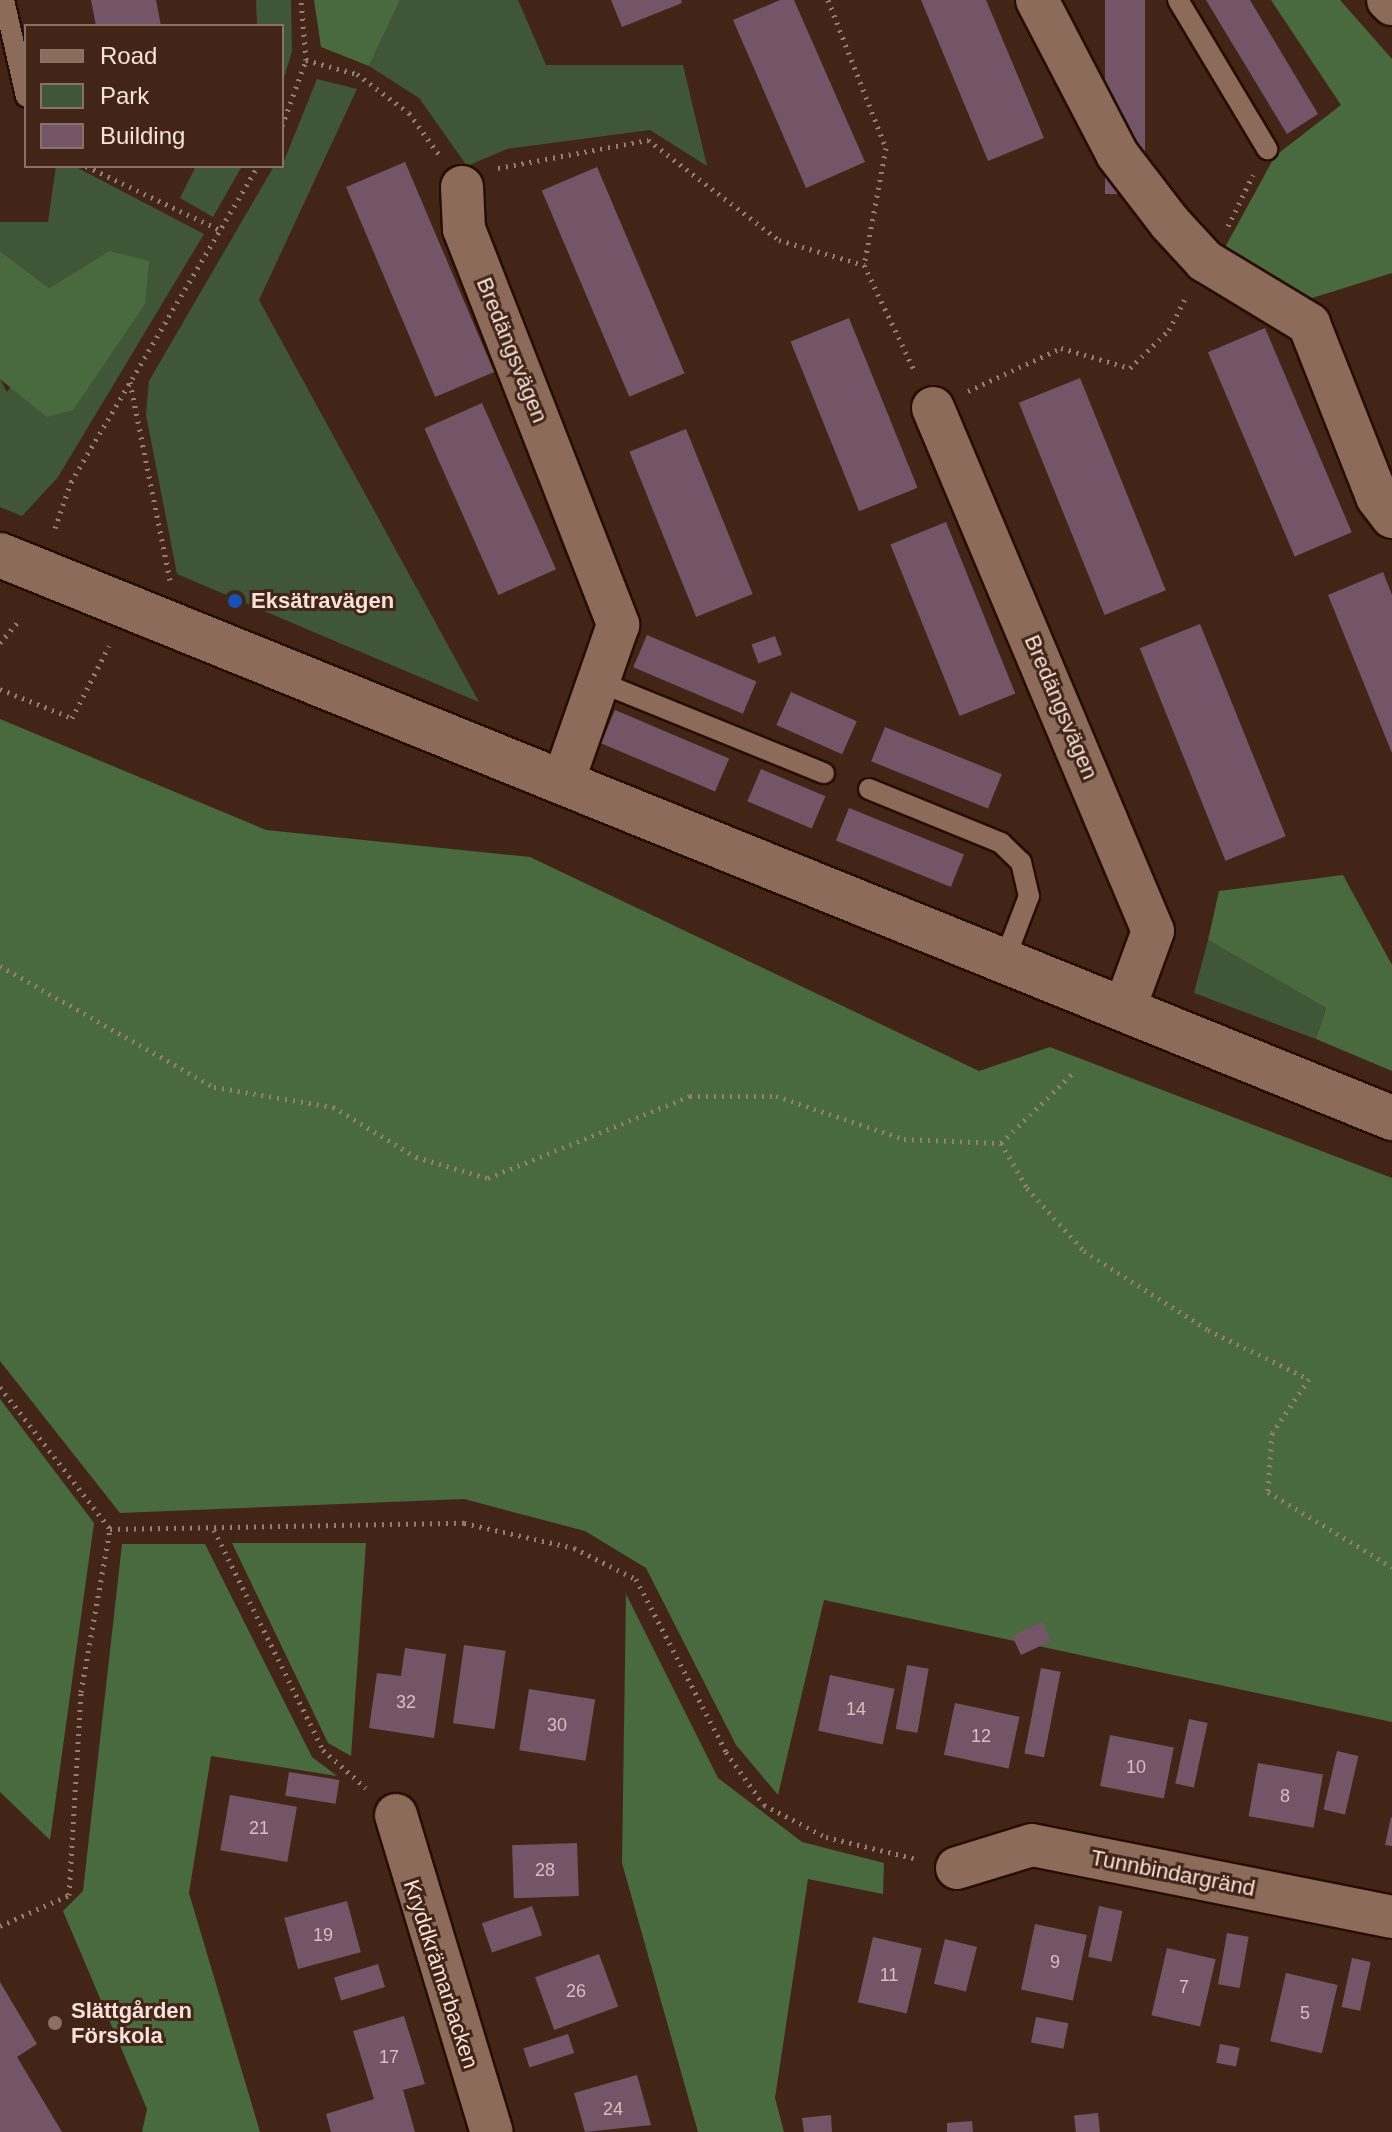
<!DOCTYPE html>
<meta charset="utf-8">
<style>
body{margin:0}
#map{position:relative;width:1392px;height:2132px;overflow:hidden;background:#422517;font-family:Arial,sans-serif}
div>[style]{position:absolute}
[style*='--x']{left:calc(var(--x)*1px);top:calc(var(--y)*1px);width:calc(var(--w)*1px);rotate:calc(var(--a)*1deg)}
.green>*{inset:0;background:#3f5737}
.forest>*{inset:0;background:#496a3e}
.building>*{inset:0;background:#745568;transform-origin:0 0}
.path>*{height:5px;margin-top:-2.5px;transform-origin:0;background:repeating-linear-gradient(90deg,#977e73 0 2px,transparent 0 8px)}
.roads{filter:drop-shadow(2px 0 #270d02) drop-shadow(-2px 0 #270d02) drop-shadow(0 2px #270d02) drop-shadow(0 -2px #270d02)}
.service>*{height:20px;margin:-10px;padding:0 10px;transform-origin:10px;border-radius:10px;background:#8d6b5b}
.minor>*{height:42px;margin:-21px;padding:0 21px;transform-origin:21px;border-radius:21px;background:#8d6b5b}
.tertiary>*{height:44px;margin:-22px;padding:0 22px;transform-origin:22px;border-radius:22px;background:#8d6b5b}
.dots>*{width:22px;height:22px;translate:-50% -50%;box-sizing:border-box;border:4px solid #422517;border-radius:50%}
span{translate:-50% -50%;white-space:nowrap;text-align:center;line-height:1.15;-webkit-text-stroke:6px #422517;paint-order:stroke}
.number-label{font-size:18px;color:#d6bfbe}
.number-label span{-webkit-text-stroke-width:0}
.street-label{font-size:22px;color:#f6e2da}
.poi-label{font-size:22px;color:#f6e2da;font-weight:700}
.left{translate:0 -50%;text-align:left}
.legend{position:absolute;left:24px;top:24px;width:260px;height:144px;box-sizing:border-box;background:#422517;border:2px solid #8a7165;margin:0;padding:10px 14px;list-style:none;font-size:24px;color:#f6e2da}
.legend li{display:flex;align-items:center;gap:16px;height:40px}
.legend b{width:40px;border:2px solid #8a7165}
</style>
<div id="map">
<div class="green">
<div style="clip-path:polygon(256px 0,291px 0,292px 51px,282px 84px,282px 26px,257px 26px)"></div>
<div style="clip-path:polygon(400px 0,518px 0,546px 65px,683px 65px,707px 166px,650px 130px,507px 149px,467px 166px,419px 98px,369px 66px)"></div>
<div style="clip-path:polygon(317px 79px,357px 89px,259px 300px,479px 702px,177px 574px,146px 415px,149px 381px,274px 166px,282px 166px)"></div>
<div style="clip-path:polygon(56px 166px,74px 166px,204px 234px,58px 477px,22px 516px,0 507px,0 379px,7px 392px,109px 251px,49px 288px,0 251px,0 222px,48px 222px)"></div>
<div style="clip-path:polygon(196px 166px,242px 166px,213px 217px,180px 198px)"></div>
<div style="clip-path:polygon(1208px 940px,1326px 1008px,1316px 1039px,1194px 993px)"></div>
</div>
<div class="forest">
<div style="clip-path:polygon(314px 0,400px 0,369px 66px,321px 47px)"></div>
<div style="clip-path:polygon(1271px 0,1340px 0,1392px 59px,1392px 273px,1312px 298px,1267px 281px,1223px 251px,1275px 156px,1341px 105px)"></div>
<div style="clip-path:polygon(0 251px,49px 288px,109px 251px,149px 261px,145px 304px,73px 410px,47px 417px,0 379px)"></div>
<div style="clip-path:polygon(0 719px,266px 830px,530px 857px,979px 1071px,1050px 1047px,1392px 1178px,1392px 1722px,824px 1600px,778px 1795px,736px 1745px,646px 1568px,585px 1531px,464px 1499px,120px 1513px,0 1361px)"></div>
<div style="clip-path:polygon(1343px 875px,1392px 965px,1392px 1071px,1316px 1039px,1326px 1008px,1208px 940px,1219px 891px)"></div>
<div style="clip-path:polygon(0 1399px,94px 1523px,50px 1840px,0 1792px)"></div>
<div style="clip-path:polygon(232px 1543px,366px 1543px,351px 1756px,328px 1743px)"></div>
<div style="clip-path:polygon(122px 1544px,205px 1544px,312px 1757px,337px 1776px,211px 1756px,189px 1893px,260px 2132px,142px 2132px,147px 2109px,63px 1911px,83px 1891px)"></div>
<div style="clip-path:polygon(626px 1594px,718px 1778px,802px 1842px,884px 1863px,883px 1894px,808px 1879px,775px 2098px,784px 2132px,698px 2132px,622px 1863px)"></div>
</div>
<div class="building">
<div style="clip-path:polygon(91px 0,156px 0,161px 26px,96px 26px)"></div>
<div style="clip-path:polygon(611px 0,681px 0,682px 3px,622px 27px)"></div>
<div style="clip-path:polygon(780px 0,794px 0,865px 162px,806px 188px,733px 20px)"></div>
<div style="clip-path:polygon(921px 0,986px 0,1044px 138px,988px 161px)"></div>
<div style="left:1105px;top:0;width:40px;height:194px"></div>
<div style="clip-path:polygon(1206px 0,1250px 0,1318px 114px,1287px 134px)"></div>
<div style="left:405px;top:162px;width:228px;height:64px;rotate:67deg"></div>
<div style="left:597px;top:167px;width:224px;height:60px;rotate:67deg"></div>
<div style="left:849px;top:318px;width:183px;height:63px;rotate:68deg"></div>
<div style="left:1265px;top:328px;width:222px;height:62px;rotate:67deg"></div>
<div style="left:1080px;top:378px;width:229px;height:66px;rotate:68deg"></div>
<div style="left:482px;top:403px;width:182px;height:63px;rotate:66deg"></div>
<div style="left:686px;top:429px;width:178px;height:61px;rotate:68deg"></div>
<div style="left:946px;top:522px;width:185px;height:60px;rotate:68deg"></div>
<div style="clip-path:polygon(1383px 572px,1392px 595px,1392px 753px,1328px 595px)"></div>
<div style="left:1200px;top:624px;width:229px;height:65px;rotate:68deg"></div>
<div style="left:647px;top:635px;width:119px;height:35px;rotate:23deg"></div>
<div style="left:775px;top:636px;width:20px;height:25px;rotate:70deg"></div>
<div style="left:791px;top:692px;width:72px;height:36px;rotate:24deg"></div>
<div style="left:615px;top:710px;width:124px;height:36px;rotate:23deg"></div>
<div style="left:885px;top:727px;width:126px;height:37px;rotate:22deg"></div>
<div style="left:761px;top:769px;width:70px;height:35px;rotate:23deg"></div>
<div style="left:849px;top:808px;width:124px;height:35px;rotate:22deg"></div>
<div style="left:1042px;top:1622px;width:21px;height:33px;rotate:65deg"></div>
<div style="left:464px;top:1645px;width:42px;height:79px;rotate:8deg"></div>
<div style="clip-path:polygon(405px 1648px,446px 1654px,434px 1738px,369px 1728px,377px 1673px,401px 1676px)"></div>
<div style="left:907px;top:1665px;width:22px;height:65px;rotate:10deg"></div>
<div style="left:1041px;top:1668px;width:20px;height:87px;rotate:11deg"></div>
<div style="left:830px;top:1675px;width:66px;height:57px;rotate:12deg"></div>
<div style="left:529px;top:1689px;width:67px;height:62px;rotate:9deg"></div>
<div style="left:955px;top:1703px;width:66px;height:53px;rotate:12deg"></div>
<div style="left:1189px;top:1719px;width:19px;height:66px;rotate:12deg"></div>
<div style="left:1110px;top:1735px;width:65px;height:52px;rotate:11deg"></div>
<div style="left:1337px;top:1751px;width:22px;height:60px;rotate:13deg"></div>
<div style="left:1258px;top:1763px;width:66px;height:54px;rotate:10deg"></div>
<div style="left:289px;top:1772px;width:51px;height:24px;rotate:9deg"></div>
<div style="left:230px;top:1795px;width:68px;height:56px;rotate:10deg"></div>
<div style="clip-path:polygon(1391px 1817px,1392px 1818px,1392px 1846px,1385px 1845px)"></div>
<div style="left:577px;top:1843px;width:53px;height:65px;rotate:88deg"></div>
<div style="left:347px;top:1901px;width:53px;height:65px;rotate:75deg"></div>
<div style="left:532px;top:1906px;width:31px;height:53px;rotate:71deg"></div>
<div style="left:1099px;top:1906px;width:24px;height:52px;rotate:12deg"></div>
<div style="left:1035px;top:1924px;width:53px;height:67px;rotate:12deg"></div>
<div style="left:1227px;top:1933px;width:22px;height:52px;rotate:10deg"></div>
<div style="left:873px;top:1937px;width:50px;height:67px;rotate:13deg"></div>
<div style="left:945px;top:1939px;width:33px;height:46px;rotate:14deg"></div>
<div style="left:1167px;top:1948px;width:50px;height:69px;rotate:13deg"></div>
<div style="left:599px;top:1954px;width:56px;height:68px;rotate:70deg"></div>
<div style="left:1352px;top:1958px;width:19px;height:50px;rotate:12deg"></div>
<div style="left:378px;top:1964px;width:24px;height:46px;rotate:73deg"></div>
<div style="left:1286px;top:1973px;width:53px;height:70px;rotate:13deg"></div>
<div style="clip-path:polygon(0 1982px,37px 2044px,17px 2057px,62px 2132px,0 2132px)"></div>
<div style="clip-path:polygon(404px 2016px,425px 2084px,403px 2090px,415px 2132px,331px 2132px,326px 2114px,374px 2099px,353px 2031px)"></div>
<div style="left:1036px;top:2017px;width:33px;height:26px;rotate:11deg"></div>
<div style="left:568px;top:2034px;width:20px;height:47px;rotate:72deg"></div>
<div style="left:1220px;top:2044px;width:20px;height:19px;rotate:11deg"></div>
<div style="clip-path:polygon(637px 2075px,651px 2125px,585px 2132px,574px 2093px)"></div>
<div style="left:1098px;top:2113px;width:19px;height:24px;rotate:84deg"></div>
<div style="clip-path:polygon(831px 2115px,832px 2132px,804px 2132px,802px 2118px)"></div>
<div style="clip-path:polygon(972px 2121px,973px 2132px,947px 2132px,947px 2123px)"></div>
</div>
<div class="path">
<div style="--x:828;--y:0;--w:159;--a:68.6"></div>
<div style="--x:886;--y:148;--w:119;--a:100.6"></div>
<div style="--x:306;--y:60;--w:53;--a:15.4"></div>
<div style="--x:357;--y:74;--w:65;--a:36.9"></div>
<div style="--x:409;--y:113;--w:53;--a:54.2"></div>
<div style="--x:282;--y:126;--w:70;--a:-70"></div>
<div style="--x:306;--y:60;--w:60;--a:-94.8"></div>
<div style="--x:86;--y:166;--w:148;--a:25.5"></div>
<div style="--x:498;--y:168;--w:153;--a:-10.6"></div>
<div style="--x:648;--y:140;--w:165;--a:37.4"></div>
<div style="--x:779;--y:240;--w:89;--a:16.4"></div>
<div style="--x:864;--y:265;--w:119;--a:64.5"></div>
<div style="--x:1228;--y:226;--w:57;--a:-63.9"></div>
<div style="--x:130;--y:382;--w:202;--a:78.6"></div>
<div style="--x:968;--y:391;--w:102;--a:-24.8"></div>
<div style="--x:1061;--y:348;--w:72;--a:16.2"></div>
<div style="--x:1130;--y:368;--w:54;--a:-44.3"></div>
<div style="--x:1169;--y:330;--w:37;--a:-63"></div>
<div style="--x:55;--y:528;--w:49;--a:-70.8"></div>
<div style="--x:71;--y:482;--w:367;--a:-59.4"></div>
<div style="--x:0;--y:643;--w:30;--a:-50"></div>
<div style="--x:0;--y:689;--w:78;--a:21.9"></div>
<div style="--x:72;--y:718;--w:81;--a:-62.8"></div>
<div style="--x:0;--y:966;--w:246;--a:29.5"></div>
<div style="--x:214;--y:1087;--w:121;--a:9.5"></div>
<div style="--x:333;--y:1107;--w:97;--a:31.1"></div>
<div style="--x:416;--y:1157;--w:75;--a:16.3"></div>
<div style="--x:488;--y:1178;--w:218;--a:-22.1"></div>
<div style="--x:690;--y:1096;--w:86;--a:0"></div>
<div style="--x:776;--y:1096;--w:135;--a:18.6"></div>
<div style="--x:904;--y:1139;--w:97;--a:2.4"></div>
<div style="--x:1001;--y:1143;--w:100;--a:-44.2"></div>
<div style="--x:1001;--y:1143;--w:52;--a:60"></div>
<div style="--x:1027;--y:1188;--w:85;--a:47.9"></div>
<div style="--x:1084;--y:1251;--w:147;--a:32.5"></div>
<div style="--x:1208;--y:1330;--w:112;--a:25.9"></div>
<div style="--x:1309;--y:1379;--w:65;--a:124.4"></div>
<div style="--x:1272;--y:1433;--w:59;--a:93.9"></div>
<div style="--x:1268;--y:1492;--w:145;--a:31.2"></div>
<div style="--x:0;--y:1387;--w:180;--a:52.2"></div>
<div style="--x:110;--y:1529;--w:354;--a:-1"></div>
<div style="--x:464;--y:1523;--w:113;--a:12.8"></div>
<div style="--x:574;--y:1548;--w:69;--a:26.6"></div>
<div style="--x:636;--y:1579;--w:195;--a:62.5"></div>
<div style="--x:726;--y:1752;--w:65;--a:54.4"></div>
<div style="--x:764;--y:1805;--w:70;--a:27.3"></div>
<div style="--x:826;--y:1837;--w:94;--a:13.6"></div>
<div style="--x:214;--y:1530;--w:246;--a:63.6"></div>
<div style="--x:323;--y:1750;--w:57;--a:41.5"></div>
<div style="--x:0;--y:1926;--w:76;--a:-24.2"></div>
<div style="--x:69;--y:1895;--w:203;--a:-86.6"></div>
<div style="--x:81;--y:1692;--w:166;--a:-79.9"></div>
</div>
<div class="roads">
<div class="service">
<div style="--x:4;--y:0;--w:99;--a:77.2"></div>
<div style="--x:1178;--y:0;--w:174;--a:59.1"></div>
<div style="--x:597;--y:681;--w:245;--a:22.1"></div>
<div style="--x:869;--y:789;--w:143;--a:22.2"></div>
<div style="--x:1001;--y:843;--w:28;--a:44"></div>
<div style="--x:1021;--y:862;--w:35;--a:77"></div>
<div style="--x:1029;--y:896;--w:70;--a:111"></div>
</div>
<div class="minor">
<div style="--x:1037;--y:0;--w:174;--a:62.5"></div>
<div style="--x:1117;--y:154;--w:87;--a:52.5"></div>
<div style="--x:1170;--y:223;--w:52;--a:47.4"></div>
<div style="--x:1205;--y:261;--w:122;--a:31.2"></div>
<div style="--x:1309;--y:324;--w:186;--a:68.5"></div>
<div style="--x:1377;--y:497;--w:25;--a:53"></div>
<div style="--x:1388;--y:0;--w:6;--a:45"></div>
<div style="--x:462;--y:187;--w:42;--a:87.3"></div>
<div style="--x:464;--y:229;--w:425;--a:68.7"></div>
<div style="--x:618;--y:625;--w:166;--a:109.3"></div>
<div style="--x:933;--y:408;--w:567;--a:67.19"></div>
<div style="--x:1153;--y:931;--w:84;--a:110.2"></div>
<div style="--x:396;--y:1815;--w:331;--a:73.2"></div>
<div style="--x:957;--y:1868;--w:78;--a:-17"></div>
<div style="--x:1032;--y:1845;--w:367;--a:11.3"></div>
</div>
<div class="tertiary">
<div style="--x:0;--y:555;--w:1502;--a:22.02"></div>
</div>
</div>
<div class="dots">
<div style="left:235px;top:601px;background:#1a4fb4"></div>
<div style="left:55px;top:2023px;background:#8d6e63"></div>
</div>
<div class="number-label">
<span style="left:406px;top:1702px">32</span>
<span style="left:856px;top:1709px">14</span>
<span style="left:557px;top:1725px">30</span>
<span style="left:981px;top:1736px">12</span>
<span style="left:1136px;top:1767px">10</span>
<span style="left:1285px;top:1796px">8</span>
<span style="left:259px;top:1828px">21</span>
<span style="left:545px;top:1870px">28</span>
<span style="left:323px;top:1935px">19</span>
<span style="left:1055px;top:1962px">9</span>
<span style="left:889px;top:1975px">11</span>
<span style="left:1184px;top:1987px">7</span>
<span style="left:576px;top:1991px">26</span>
<span style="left:1305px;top:2013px">5</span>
<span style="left:389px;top:2057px">17</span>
<span style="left:613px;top:2109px">24</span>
</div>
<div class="street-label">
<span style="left:512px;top:350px;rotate:68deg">Bredängsvägen</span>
<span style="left:1061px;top:707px;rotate:67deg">Bredängsvägen</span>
<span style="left:1173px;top:1873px;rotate:11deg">Tunnbindargränd</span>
<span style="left:441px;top:1974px;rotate:72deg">Kryddkrämarbacken</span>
</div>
<div class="poi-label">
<span class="left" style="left:251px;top:601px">Eksätravägen</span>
<span class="left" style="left:71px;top:2023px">Slättgården<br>Förskola</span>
</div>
<ul class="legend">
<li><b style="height:10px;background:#8d6b5b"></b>Road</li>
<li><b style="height:22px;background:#3f5737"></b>Park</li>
<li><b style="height:22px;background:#745568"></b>Building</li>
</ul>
</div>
